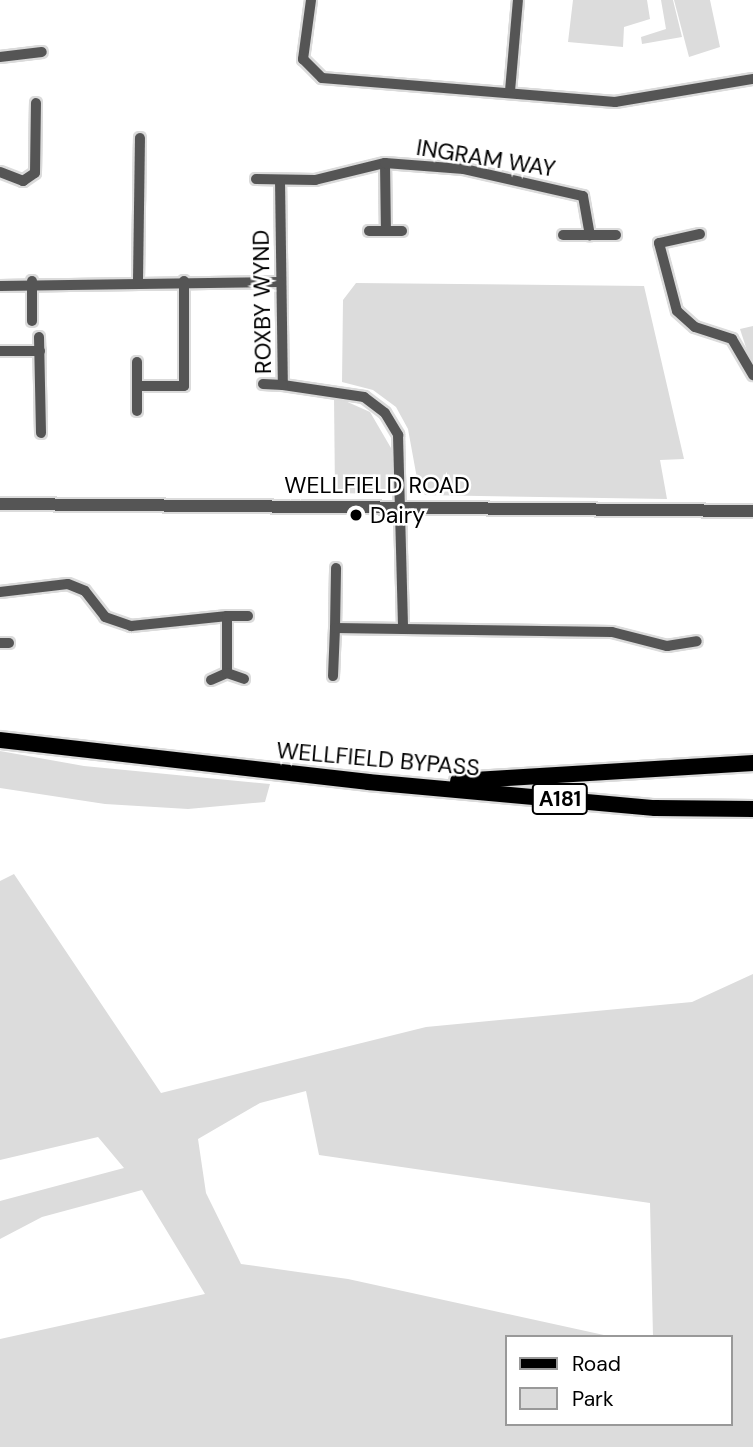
<!DOCTYPE html>
<style>
body{margin:0}
#map{position:relative;width:753px;height:1447px;overflow:hidden;background:#fff;font-family:"DM Sans",sans-serif}
div>[style]{position:absolute}
[style*='--x']{left:calc(var(--x)*1px);top:calc(var(--y)*1px);width:calc(var(--w)*1px);rotate:calc(var(--a)*1deg)}
.green>*{inset:0;background:#dcdcdc}
.roads{filter:drop-shadow(2px 0 #dbdbdb) drop-shadow(-2px 0 #dbdbdb) drop-shadow(0 2px #dbdbdb) drop-shadow(0 -2px #dbdbdb)}
.minor>*{height:10px;margin:-5px;padding:0 5px;transform-origin:5px;border-radius:5px;background:#555}
.tertiary>*{height:12px;margin:-6px;padding:0 6px;transform-origin:6px;border-radius:6px;background:#555}
.primary>*{height:16px;margin:-8px;padding:0 8px;transform-origin:8px;border-radius:8px;background:#000}
.dots>*{width:19px;height:19px;translate:-50% -50%;box-sizing:border-box;border:4px solid #fff;border-radius:50%}
span{translate:-50% -50%;white-space:nowrap;text-align:center;line-height:1.15;-webkit-text-stroke:5px #fff;paint-order:stroke}
.shield-label span{padding:2px 5px;background:#fff;border:2px solid;border-radius:5px;-webkit-text-stroke-width:0}
.shield-label{font-size:21px;color:#000;font-weight:700}
.street-label{font-size:23px;color:#000}
.poi-label{font-size:23px;color:#000}
.left{translate:0 -50%;text-align:left}
.legend{position:absolute;left:505px;top:1335px;width:228px;height:91px;box-sizing:border-box;background:#fff;border:2px solid #999;margin:0;padding:9px 12px;list-style:none;font-size:21px;color:#000}
.legend li{display:flex;align-items:center;gap:14px;height:35px}
.legend b{width:35px;border:2px solid #999}
</style>
<div id="map">
<div class="green">
<div style="clip-path:polygon(573px 0,647px 0,650px 19px,624px 27px,623px 47px,568px 42px)"></div>
<div style="clip-path:polygon(661px 0,673px 0,682px 37px,642px 44px,641px 37px,666px 29px)"></div>
<div style="clip-path:polygon(674px 0,710px 0,720px 47px,689px 57px)"></div>
<div style="clip-path:polygon(356px 283px,644px 286px,684px 459px,660px 460px,667px 499px,420px 495px,408px 429px,396px 407px,373px 390px,342px 382px,343px 300px)"></div>
<div style="clip-path:polygon(753px 326px,753px 369px,740px 329px)"></div>
<div style="clip-path:polygon(334px 396px,370px 412px,391px 448px,395px 488px,389px 494px,335px 493px)"></div>
<div style="clip-path:polygon(0 751px,84px 766px,270px 784px,265px 802px,188px 809px,105px 804px,0 788px)"></div>
<div style="clip-path:polygon(evenodd,14px 874px,161px 1093px,426px 1027px,692px 1002px,753px 974px,753px 1447px,0 1447px,0 1339px,205px 1294px,142px 1190px,42px 1217px,0 1239px,0 1201px,124px 1168px,98px 1137px,0 1160px,0 881px,14px 874px,306px 1091px,319px 1155px,650px 1203px,653px 1337px,730px 1337px,730px 1424px,506px 1424px,506px 1337px,613px 1337px,348px 1279px,241px 1264px,206px 1193px,198px 1139px,260px 1103px,306px 1091px)"></div>
</div>
<div class="roads">
<div class="minor">
<div style="--x:311;--y:0;--w:60;--a:97.7"></div>
<div style="--x:303;--y:59;--w:27;--a:45"></div>
<div style="--x:322;--y:78;--w:294;--a:4.7"></div>
<div style="--x:615;--y:102;--w:140;--a:-9.5"></div>
<div style="--x:0;--y:57;--w:42;--a:-6.8"></div>
<div style="--x:510;--y:91;--w:91;--a:-85"></div>
<div style="--x:385;--y:163;--w:68;--a:89.2"></div>
<div style="--x:0;--y:172;--w:25;--a:21"></div>
<div style="--x:23;--y:181;--w:14;--a:-34"></div>
<div style="--x:35;--y:173;--w:70;--a:-89.2"></div>
<div style="--x:256;--y:179;--w:59;--a:1"></div>
<div style="--x:315;--y:180;--w:72;--a:-13.7"></div>
<div style="--x:385;--y:163;--w:79;--a:4.3"></div>
<div style="--x:464;--y:169;--w:122;--a:12.8"></div>
<div style="--x:583;--y:196;--w:40;--a:80"></div>
<div style="--x:280;--y:180;--w:205;--a:89.2"></div>
<div style="--x:283;--y:385;--w:82;--a:8.4"></div>
<div style="--x:364;--y:397;--w:26;--a:37"></div>
<div style="--x:385;--y:413;--w:26;--a:59"></div>
<div style="--x:398;--y:435;--w:194;--a:88.5"></div>
<div style="--x:403;--y:629;--w:209;--a:0.8"></div>
<div style="--x:612;--y:632;--w:57;--a:14.3"></div>
<div style="--x:667;--y:646;--w:30;--a:-9"></div>
<div style="--x:369;--y:231;--w:33;--a:0"></div>
<div style="--x:700;--y:234;--w:42;--a:167.6"></div>
<div style="--x:659;--y:243;--w:70;--a:75.2"></div>
<div style="--x:677;--y:311;--w:24;--a:42"></div>
<div style="--x:695;--y:327;--w:39;--a:18"></div>
<div style="--x:732;--y:339;--w:42;--a:59.7"></div>
<div style="--x:563;--y:235;--w:53;--a:0"></div>
<div style="--x:138;--y:280;--w:142;--a:-89.2"></div>
<div style="--x:0;--y:286;--w:279;--a:-0.8"></div>
<div style="--x:32;--y:321;--w:40;--a:-90"></div>
<div style="--x:39;--y:337;--w:96;--a:88.8"></div>
<div style="--x:0;--y:351;--w:40;--a:0"></div>
<div style="--x:263;--y:384;--w:20;--a:3"></div>
<div style="--x:138;--y:386;--w:46;--a:0"></div>
<div style="--x:184;--y:386;--w:105;--a:-90"></div>
<div style="--x:137;--y:411;--w:49;--a:-90"></div>
<div style="--x:0;--y:592;--w:68;--a:-6.7"></div>
<div style="--x:68;--y:584;--w:18;--a:22"></div>
<div style="--x:85;--y:591;--w:33;--a:52"></div>
<div style="--x:105;--y:617;--w:28;--a:19"></div>
<div style="--x:131;--y:626;--w:97;--a:-5.9"></div>
<div style="--x:227;--y:616;--w:57;--a:90"></div>
<div style="--x:227;--y:616;--w:21;--a:0"></div>
<div style="--x:335;--y:628;--w:60;--a:-89"></div>
<div style="--x:0;--y:643;--w:9;--a:0"></div>
<div style="--x:333;--y:676;--w:48;--a:-87.6"></div>
<div style="--x:335;--y:628;--w:68;--a:0.8"></div>
<div style="--x:211;--y:680;--w:17;--a:-24"></div>
<div style="--x:227;--y:673;--w:18;--a:19"></div>
</div>
<div class="tertiary">
<div style="--x:0;--y:504;--w:753;--a:0.53"></div>
</div>
<div class="primary">
<div style="--x:0;--y:740;--w:370;--a:6.5"></div>
<div style="--x:368;--y:782;--w:288;--a:5.2"></div>
<div style="--x:655;--y:808;--w:98;--a:0.6"></div>
<div style="--x:458;--y:781;--w:296;--a:-3.5"></div>
</div>
</div>
<div class="dots">
<div style="left:356px;top:515px;background:#000"></div>
</div>
<div class="shield-label">
<span style="left:560px;top:799px">A181</span>
</div>
<div class="street-label">
<span style="left:486px;top:158px;rotate:9deg">INGRAM WAY</span>
<span style="left:262px;top:302px;rotate:-91deg">ROXBY WYND</span>
<span style="left:377px;top:485px">WELLFIELD ROAD</span>
<span style="left:378px;top:759px;rotate:5deg">WELLFIELD BYPASS</span>
</div>
<div class="poi-label">
<span class="left" style="left:370px;top:515px">Dairy</span>
</div>
<ul class="legend">
<li><b style="height:9px;background:#000"></b>Road</li>
<li><b style="height:19px;background:#dcdcdc"></b>Park</li>
</ul>
</div>
